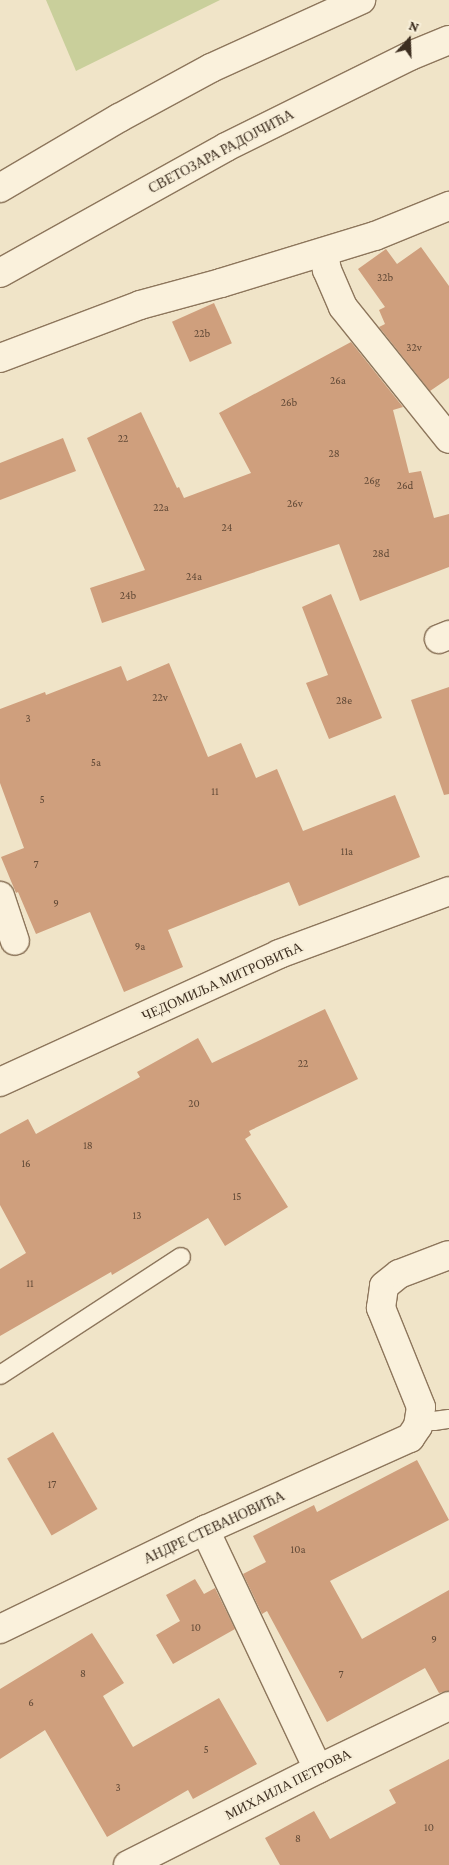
<!DOCTYPE html>
<meta charset="utf-8">
<style>
body{margin:0}
#map{position:relative;width:449px;height:1865px;overflow:hidden;background:#f0e4c8;font-family:"Crimson Pro",serif}
div>[style]{position:absolute}
[style*='--x']{left:calc(var(--x)*1px);top:calc(var(--y)*1px);width:calc(var(--w)*1px);rotate:calc(var(--a)*1deg)}
.green>*{inset:0;background:#c9cf9b}
.building>*{inset:0;background:#cf9f7d;transform-origin:0 0}
.roads{filter:drop-shadow(1px 0 #8d765c) drop-shadow(-1px 0 #8d765c) drop-shadow(0 1px #8d765c) drop-shadow(0 -1px #8d765c)}
.service>*{height:18px;margin:-9px;padding:0 9px;transform-origin:9px;border-radius:9px;background:#faf1dc}
.minor>*{height:28px;margin:-14px;padding:0 14px;transform-origin:14px;border-radius:14px;background:#faf1dc}
.secondary>*{height:28px;margin:-14px;padding:0 14px;transform-origin:14px;border-radius:14px;background:#faf1dc}
span{translate:-50% -50%;white-space:nowrap;text-align:center;line-height:1.15;-webkit-text-stroke:4px #f7eed8;paint-order:stroke}
.number-label{font-size:11px;color:#624a37}
.number-label span{-webkit-text-stroke-width:0}
.street-label{font-size:14px;color:#3d2e20}
.north{position:absolute;left:384px;top:15px;width:50px;height:50px;-webkit-text-stroke:4px #f7eed8;paint-order:stroke;rotate:20deg;font-size:14px;font-weight:700;line-height:20px;text-align:center;color:#3d2e20}
.north::after{content:'';display:block;margin:auto;width:18px;height:22px;background:#3d2e20;clip-path:polygon(50% 0,100% 100%,50% 72%,0 100%)}
</style>
<div id="map">
<div class="green">
<div style="clip-path:polygon(46px 0,220px 0,76px 71px)"></div>
</div>
<div class="building">
<div style="clip-path:polygon(421px 247px,449px 286px,449px 378px,430px 391px,379px 327px,385px 324px,379px 310px,385px 307px,358px 269px,386px 249px,397px 264px)"></div>
<div style="left:214px;top:303px;width:44px;height:46px;rotate:66deg"></div>
<div style="clip-path:polygon(351px 342px,403px 407px,393px 410px,409px 473px,421px 471px,434px 518px,449px 514px,449px 567px,360px 601px,339px 544px,102px 623px,90px 588px,145px 570px,87px 438px,141px 412px,177px 488px,179px 487px,184px 498px,251px 473px,219px 413px)"></div>
<div style="clip-path:polygon(63px 438px,76px 471px,0 500px,0 463px)"></div>
<div style="clip-path:polygon(331px 594px,382px 718px,329px 739px,306px 683px,328px 675px,302px 607px)"></div>
<div style="clip-path:polygon(169px 663px,208px 757px,241px 743px,256px 778px,277px 769px,303px 831px,395px 795px,420px 857px,299px 906px,289px 882px,168px 930px,183px 967px,124px 992px,90px 912px,36px 934px,18px 892px,16px 893px,1px 857px,24px 848px,0 783px,0 709px,45px 692px,46px 695px,121px 666px,127px 681px)"></div>
<div style="clip-path:polygon(449px 687px,449px 794px,444px 795px,411px 700px)"></div>
<div style="clip-path:polygon(325px 1009px,358px 1079px,249px 1131px,251px 1135px,245px 1139px,288px 1207px,225px 1246px,208px 1218px,112px 1275px,111px 1272px,0 1336px,0 1269px,26px 1253px,0 1205px,0 1134px,28px 1119px,36px 1134px,140px 1077px,137px 1072px,198px 1038px,212px 1063px)"></div>
<div style="left:53px;top:1432px;width:89px;height:53px;rotate:60deg"></div>
<div style="clip-path:polygon(417px 1460px,449px 1520px,330px 1581px,362px 1639px,449px 1590px,449px 1691px,439px 1693px,425px 1668px,327px 1722px,267px 1611px,262px 1614px,243px 1574px,266px 1562px,253px 1536px,314px 1505px,317px 1512px)"></div>
<div style="clip-path:polygon(195px 1579px,204px 1594px,215px 1588px,235px 1629px,173px 1664px,156px 1635px,180px 1621px,166px 1595px)"></div>
<div style="clip-path:polygon(92px 1633px,124px 1683px,103px 1696px,133px 1747px,219px 1698px,257px 1764px,193px 1799px,188px 1790px,107px 1837px,45px 1730px,0 1759px,0 1689px)"></div>
<div style="clip-path:polygon(449px 1759px,449px 1865px,280px 1865px,265px 1838px,314px 1811px,330px 1839px,396px 1803px,389px 1790px)"></div>
</div>
<div class="roads">
<div class="service">
<div style="--x:0;--y:1375;--w:216;--a:-33.1"></div>
<div style="--x:419;--y:1419;--w:15;--a:8"></div>
<div style="--x:434;--y:1421;--w:15;--a:-8"></div>
</div>
<div class="minor">
<div style="--x:324;--y:252;--w:18;--a:81"></div>
<div style="--x:327;--y:270;--w:40;--a:66.6"></div>
<div style="--x:343;--y:307;--w:169;--a:51.2"></div>
<div style="--x:0;--y:358;--w:150;--a:-20.7"></div>
<div style="--x:140;--y:305;--w:84;--a:-15.2"></div>
<div style="--x:221;--y:283;--w:161;--a:-17"></div>
<div style="--x:375;--y:236;--w:80;--a:-22.1"></div>
<div style="--x:439;--y:639;--w:11;--a:-22"></div>
<div style="--x:0;--y:896;--w:47;--a:71.6"></div>
<div style="--x:0;--y:1082;--w:307;--a:-24.6"></div>
<div style="--x:279;--y:954;--w:181;--a:-20.3"></div>
<div style="--x:205;--y:1530;--w:264;--a:64.7"></div>
<div style="--x:0;--y:1629;--w:228;--a:-25.8"></div>
<div style="--x:205;--y:1530;--w:225;--a:-24.2"></div>
<div style="--x:410;--y:1438;--w:14;--a:-56"></div>
<div style="--x:418;--y:1426;--w:19;--a:-81"></div>
<div style="--x:421;--y:1407;--w:107;--a:-112"></div>
<div style="--x:381;--y:1308;--w:22;--a:-82"></div>
<div style="--x:384;--y:1286;--w:19;--a:-39"></div>
<div style="--x:399;--y:1274;--w:53;--a:-20.8"></div>
<div style="--x:128;--y:1865;--w:213;--a:-26.8"></div>
<div style="--x:318;--y:1769;--w:145;--a:-25.7"></div>
</div>
<div class="secondary">
<div style="--x:0;--y:188;--w:138;--a:-30.5"></div>
<div style="--x:119;--y:118;--w:105;--a:-28.5"></div>
<div style="--x:211;--y:68;--w:165;--a:-24.4"></div>
<div style="--x:0;--y:273;--w:259;--a:-29.1"></div>
<div style="--x:226;--y:147;--w:205;--a:-26.3"></div>
<div style="--x:410;--y:56;--w:42;--a:-22.3"></div>
</div>
</div>
<div class="number-label">
<span style="left:385px;top:277px">32b</span>
<span style="left:202px;top:333px">22b</span>
<span style="left:414px;top:347px">32v</span>
<span style="left:338px;top:380px">26a</span>
<span style="left:289px;top:402px">26b</span>
<span style="left:123px;top:438px">22</span>
<span style="left:334px;top:453px">28</span>
<span style="left:372px;top:480px">26g</span>
<span style="left:405px;top:485px">26d</span>
<span style="left:295px;top:503px">26v</span>
<span style="left:161px;top:507px">22a</span>
<span style="left:227px;top:527px">24</span>
<span style="left:381px;top:553px">28d</span>
<span style="left:194px;top:576px">24a</span>
<span style="left:128px;top:595px">24b</span>
<span style="left:160px;top:697px">22v</span>
<span style="left:344px;top:700px">28e</span>
<span style="left:28px;top:718px">3</span>
<span style="left:96px;top:762px">5a</span>
<span style="left:215px;top:791px">11</span>
<span style="left:42px;top:799px">5</span>
<span style="left:347px;top:851px">11a</span>
<span style="left:36px;top:864px">7</span>
<span style="left:56px;top:903px">9</span>
<span style="left:140px;top:946px">9a</span>
<span style="left:303px;top:1063px">22</span>
<span style="left:194px;top:1103px">20</span>
<span style="left:88px;top:1145px">18</span>
<span style="left:26px;top:1163px">16</span>
<span style="left:237px;top:1196px">15</span>
<span style="left:137px;top:1215px">13</span>
<span style="left:30px;top:1283px">11</span>
<span style="left:52px;top:1484px">17</span>
<span style="left:298px;top:1549px">10a</span>
<span style="left:196px;top:1627px">10</span>
<span style="left:434px;top:1639px">9</span>
<span style="left:83px;top:1673px">8</span>
<span style="left:341px;top:1674px">7</span>
<span style="left:31px;top:1702px">6</span>
<span style="left:206px;top:1749px">5</span>
<span style="left:118px;top:1787px">3</span>
<span style="left:429px;top:1827px">10</span>
<span style="left:298px;top:1838px">8</span>
</div>
<div class="street-label">
<span style="left:221px;top:151px;rotate:-28deg">СВЕТОЗАРА РАДОЈЧИЋА</span>
<span style="left:222px;top:981px;rotate:-24deg">ЧЕДОМИЉА МИТРОВИЋА</span>
<span style="left:214px;top:1527px;rotate:-25deg">АНДРЕ СТЕВАНОВИЋА</span>
<span style="left:288px;top:1784px;rotate:-27deg">МИХАИЛА ПЕТРОВА</span>
</div>
<div class="north">N</div>
</div>
